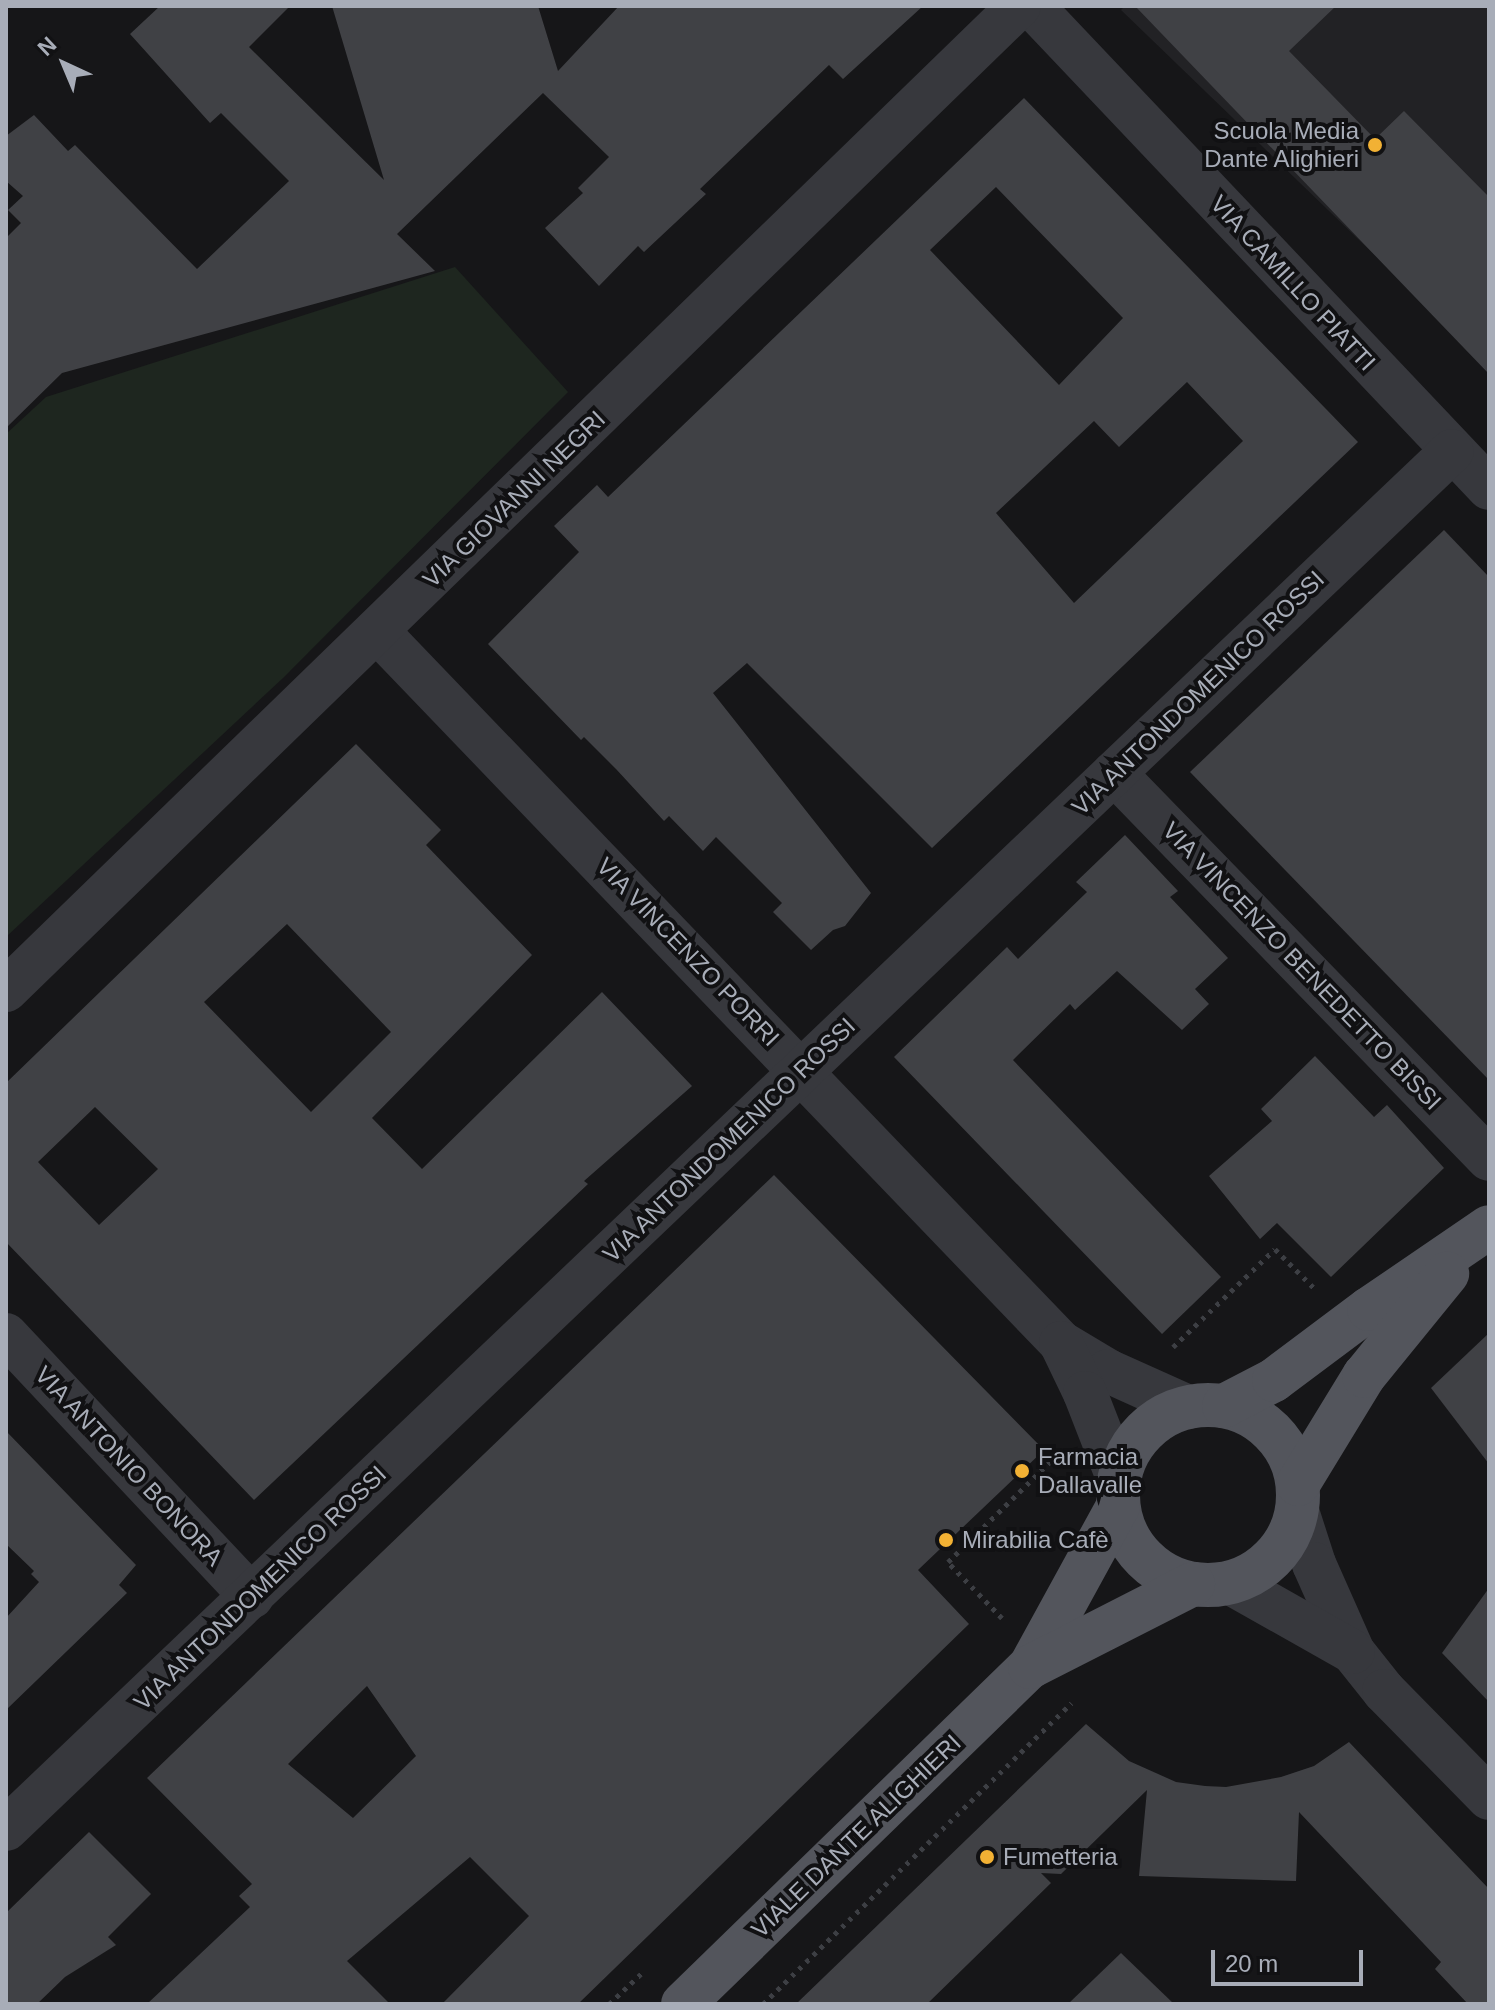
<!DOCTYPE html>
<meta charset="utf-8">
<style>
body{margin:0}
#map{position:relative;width:1495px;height:2010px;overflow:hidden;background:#161618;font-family:Helvetica,sans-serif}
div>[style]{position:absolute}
.built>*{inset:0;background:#222225}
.green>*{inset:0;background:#1e261f}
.building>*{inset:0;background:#404145}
.path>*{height:5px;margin-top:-2.5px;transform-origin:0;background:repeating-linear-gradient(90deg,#3d3f44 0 4px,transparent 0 10px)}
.minor>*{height:44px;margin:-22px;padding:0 22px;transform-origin:22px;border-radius:22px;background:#37383d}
.major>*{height:44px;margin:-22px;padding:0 22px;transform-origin:22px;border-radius:22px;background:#53555c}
.major>.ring{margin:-22px;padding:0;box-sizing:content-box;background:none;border:44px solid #53555c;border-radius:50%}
.dots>*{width:22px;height:22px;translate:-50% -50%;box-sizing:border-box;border:4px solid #111113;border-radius:50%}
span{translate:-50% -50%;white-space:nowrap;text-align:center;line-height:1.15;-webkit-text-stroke:8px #111113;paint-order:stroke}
.poi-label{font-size:24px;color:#a8adb8}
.right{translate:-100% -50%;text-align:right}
.left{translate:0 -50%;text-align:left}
.street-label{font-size:24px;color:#a8adb8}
.frame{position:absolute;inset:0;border:8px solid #a8adb8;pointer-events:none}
.north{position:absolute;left:24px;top:24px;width:80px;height:80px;-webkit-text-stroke:6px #111113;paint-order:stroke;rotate:316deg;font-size:22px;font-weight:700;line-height:32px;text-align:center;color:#a8adb8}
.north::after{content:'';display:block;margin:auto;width:28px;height:36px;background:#a8adb8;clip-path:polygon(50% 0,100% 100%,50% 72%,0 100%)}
.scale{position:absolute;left:1211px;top:1950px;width:152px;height:36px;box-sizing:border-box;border:4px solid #a8adb8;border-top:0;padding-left:10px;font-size:24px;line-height:28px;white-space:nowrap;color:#a8adb8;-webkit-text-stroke:6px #111113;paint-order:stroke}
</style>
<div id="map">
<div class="built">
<div style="clip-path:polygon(1125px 6px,1489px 6px,1489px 371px,1445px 323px,1121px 10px)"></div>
</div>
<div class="green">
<div style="clip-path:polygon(455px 267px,568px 392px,283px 678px,6px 937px,6px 434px,46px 397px)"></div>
</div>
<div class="building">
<div style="clip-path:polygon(160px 6px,290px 6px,249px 47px,384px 180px,332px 6px,538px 6px,558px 71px,619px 6px,923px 6px,843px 79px,829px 65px,700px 189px,706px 194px,644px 252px,638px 246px,599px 286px,545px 228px,583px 193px,578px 188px,609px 157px,543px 93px,397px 234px,435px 271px,62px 373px,6px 428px,6px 238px,21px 223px,8px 210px,23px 196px,6px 181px,6px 136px,34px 115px,68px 151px,75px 145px,197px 269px,289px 181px,221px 113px,210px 123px,130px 34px)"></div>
<div style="clip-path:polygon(1135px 6px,1336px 6px,1289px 51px,1375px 139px,1404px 111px,1489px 197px,1489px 374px)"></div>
<div style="clip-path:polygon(evenodd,1024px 98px,1358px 442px,932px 848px,747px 663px,713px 693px,871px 893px,845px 926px,833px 930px,811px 950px,773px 912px,782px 903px,716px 837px,703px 851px,669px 816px,664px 821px,616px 769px,584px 737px,581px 740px,488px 644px,579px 552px,554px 526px,597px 485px,608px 497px,1024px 98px,996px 187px,1123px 318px,1059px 385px,930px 250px,996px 187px,1024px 98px,1187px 382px,1243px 441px,1074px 603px,996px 513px,1094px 421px,1119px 447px,1187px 382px)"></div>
<div style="clip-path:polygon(1444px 530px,1489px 577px,1489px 1080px,1190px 772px)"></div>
<div style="clip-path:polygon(evenodd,356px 744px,441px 830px,426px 845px,532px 955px,372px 1118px,422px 1169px,602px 992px,692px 1086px,584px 1181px,588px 1184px,254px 1500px,6px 1242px,6px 1083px,356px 744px,287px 924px,391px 1032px,311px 1112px,204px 1002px,287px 924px,356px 744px,95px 1107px,158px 1169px,99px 1225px,38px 1162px,95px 1107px)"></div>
<div style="clip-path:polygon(1125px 835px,1178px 891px,1170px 897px,1228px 958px,1195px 989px,1209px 1004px,1182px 1030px,1117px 971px,1075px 1010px,1070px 1004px,1013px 1060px,1221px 1277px,1162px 1334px,894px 1057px,1007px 947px,1018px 959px,1087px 892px,1076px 882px)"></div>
<div style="clip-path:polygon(1315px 1056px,1374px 1117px,1387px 1105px,1444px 1168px,1331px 1277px,1277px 1223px,1260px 1239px,1209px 1176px,1272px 1121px,1261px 1109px)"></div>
<div style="clip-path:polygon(evenodd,774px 1175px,1044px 1450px,918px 1570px,969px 1624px,578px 2004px,442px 2004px,529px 1916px,470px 1857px,347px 1961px,390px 2004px,147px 2004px,250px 1907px,239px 1896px,252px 1884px,147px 1778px,774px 1175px,367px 1686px,416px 1756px,353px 1818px,288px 1764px,367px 1686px)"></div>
<div style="clip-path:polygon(1489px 1333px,1489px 1464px,1431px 1388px)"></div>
<div style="clip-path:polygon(6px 1431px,136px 1565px,119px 1585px,127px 1593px,6px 1710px,6px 1618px,39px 1582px,31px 1574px,34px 1571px,6px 1544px)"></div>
<div style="clip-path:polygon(1489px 1588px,1489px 1702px,1442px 1653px)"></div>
<div style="clip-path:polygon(1086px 1724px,1129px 1761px,1176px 1782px,1205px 1786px,1226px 1787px,1281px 1777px,1314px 1766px,1349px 1742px,1489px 1889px,1489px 2004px,1468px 2004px,1435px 1969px,1441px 1962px,1299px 1812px,1296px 1881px,1139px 1876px,1147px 1790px,1061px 1874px,1041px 1873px,1051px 1883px,927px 2004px,796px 2004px)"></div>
<div style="clip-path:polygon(89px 1832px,151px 1894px,108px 1937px,116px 1945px,65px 1977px,37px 2004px,6px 2004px,6px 1913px)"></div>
<div style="clip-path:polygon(1121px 1953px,1174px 2004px,1068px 2004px)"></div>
</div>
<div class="path">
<div style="left:1173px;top:1347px;width:141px;rotate:-43.9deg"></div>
<div style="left:1275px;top:1249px;width:57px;rotate:45deg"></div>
<div style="left:1002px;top:1618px;width:78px;rotate:-134deg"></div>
<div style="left:948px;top:1562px;width:153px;rotate:-44.5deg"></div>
<div style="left:609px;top:2004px;width:47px;rotate:-43.3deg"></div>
<div style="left:763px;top:2004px;width:431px;rotate:-44.3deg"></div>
</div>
<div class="minor">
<div style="left:1032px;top:6px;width:664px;rotate:46.53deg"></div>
<div style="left:378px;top:632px;width:986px;rotate:46.15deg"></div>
<div style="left:1061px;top:1343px;width:55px;rotate:30.8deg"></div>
<div style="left:1108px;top:1371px;width:88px;rotate:24.2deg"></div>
<div style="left:1114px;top:773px;width:538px;rotate:45.83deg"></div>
<div style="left:6px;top:990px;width:1412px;rotate:-44.17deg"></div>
<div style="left:6px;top:1335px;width:359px;rotate:46.8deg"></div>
<div style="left:1061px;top:1343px;width:55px;rotate:64.4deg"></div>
<div style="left:1085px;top:1393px;width:93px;rotate:68.7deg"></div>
<div style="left:1297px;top:1511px;width:56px;rotate:72.2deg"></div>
<div style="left:1314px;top:1564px;width:96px;rotate:66.1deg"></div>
<div style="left:1353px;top:1652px;width:50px;rotate:51.5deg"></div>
<div style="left:1384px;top:1691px;width:150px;rotate:45.5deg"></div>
<div style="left:1231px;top:1583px;width:140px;rotate:29.5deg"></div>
<div style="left:6px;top:1829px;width:1997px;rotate:-43.62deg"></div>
</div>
<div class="major">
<div class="ring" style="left:1118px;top:1405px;width:136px;height:136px"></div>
<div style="left:1224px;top:1406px;width:56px;rotate:-27.5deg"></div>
<div style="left:1274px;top:1380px;width:119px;rotate:-36.8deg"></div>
<div style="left:1369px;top:1309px;width:145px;rotate:-34.3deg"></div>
<div style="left:1298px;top:1484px;width:127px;rotate:-58.6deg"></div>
<div style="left:1364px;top:1376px;width:132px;rotate:-50.9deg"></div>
<div style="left:1030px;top:1667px;width:183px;rotate:-61.3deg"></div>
<div style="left:683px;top:2004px;width:484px;rotate:-44.2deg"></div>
<div style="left:1030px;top:1667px;width:183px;rotate:-27deg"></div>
</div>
<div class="dots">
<div style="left:1375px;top:145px;background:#f2b134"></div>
<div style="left:1022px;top:1471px;background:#f2b134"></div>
<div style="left:946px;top:1540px;background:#f2b134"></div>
<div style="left:987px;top:1857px;background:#f2b134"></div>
</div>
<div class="poi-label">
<span class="right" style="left:1359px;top:145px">Scuola Media<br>Dante Alighieri</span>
<span class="left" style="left:1038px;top:1471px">Farmacia<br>Dallavalle</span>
<span class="left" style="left:962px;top:1540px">Mirabilia Cafè</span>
<span class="left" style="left:1003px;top:1857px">Fumetteria</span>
</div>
<div class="street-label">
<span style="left:1293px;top:283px;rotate:47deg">VIA CAMILLO PIATTI</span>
<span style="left:514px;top:499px;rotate:-44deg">VIA GIOVANNI NEGRI</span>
<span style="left:1198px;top:693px;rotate:-44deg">VIA ANTONDOMENICO ROSSI</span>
<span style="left:688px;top:952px;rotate:46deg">VIA VINCENZO PORRI</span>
<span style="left:1302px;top:966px;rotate:46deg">VIA VINCENZO BENEDETTO BISSI</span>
<span style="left:729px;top:1140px;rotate:-44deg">VIA ANTONDOMENICO ROSSI</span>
<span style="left:129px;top:1466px;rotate:47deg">VIA ANTONIO BONORA</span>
<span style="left:260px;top:1588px;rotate:-44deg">VIA ANTONDOMENICO ROSSI</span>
<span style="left:856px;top:1836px;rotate:-44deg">VIALE DANTE ALIGHIERI</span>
</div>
<div class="frame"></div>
<div class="north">N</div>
<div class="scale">20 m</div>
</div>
